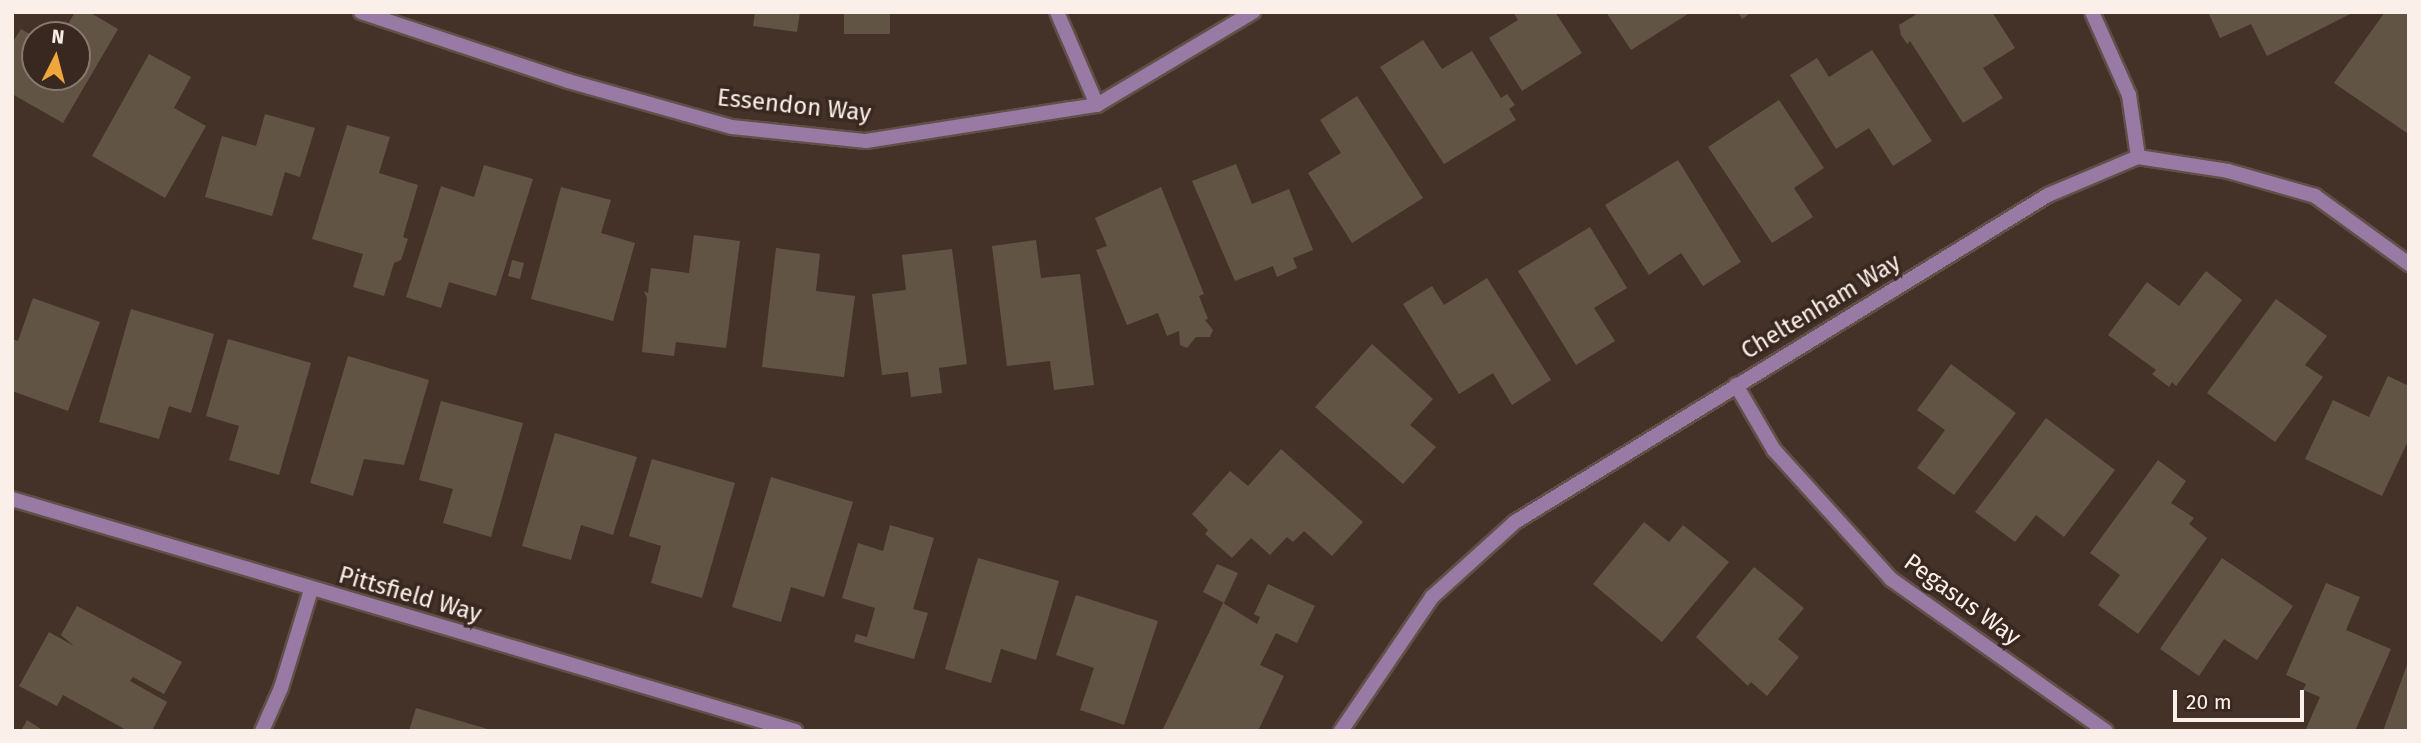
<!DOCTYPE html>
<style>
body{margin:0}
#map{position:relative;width:2421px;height:743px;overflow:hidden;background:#443229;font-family:"Fira Sans",sans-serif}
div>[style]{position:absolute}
.building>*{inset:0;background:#615444}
.roads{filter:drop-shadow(2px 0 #615048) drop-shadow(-2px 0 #615048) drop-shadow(0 2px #615048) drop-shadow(0 -2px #615048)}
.street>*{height:14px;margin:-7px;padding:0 7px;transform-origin:7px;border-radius:7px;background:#997aa4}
span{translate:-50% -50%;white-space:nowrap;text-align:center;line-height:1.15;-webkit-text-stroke:7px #392820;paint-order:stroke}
.street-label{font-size:24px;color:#fbefe9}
.frame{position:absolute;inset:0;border:14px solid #fbefe9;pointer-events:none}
.north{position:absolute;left:21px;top:21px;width:70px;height:70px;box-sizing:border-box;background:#392820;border:2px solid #877870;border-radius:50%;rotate:6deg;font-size:19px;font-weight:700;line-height:28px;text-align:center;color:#fbefe9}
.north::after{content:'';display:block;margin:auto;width:24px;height:32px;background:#efa73d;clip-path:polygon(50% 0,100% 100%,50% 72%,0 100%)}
.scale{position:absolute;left:2173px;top:690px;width:131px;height:32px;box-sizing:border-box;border:4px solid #fbefe9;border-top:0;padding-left:9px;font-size:21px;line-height:24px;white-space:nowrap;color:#fbefe9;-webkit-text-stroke:5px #392820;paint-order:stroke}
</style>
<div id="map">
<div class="building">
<div style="clip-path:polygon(75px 12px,89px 12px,118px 29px,63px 123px,12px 94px,12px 43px,21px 29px,35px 37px,35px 77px,77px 77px,77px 35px,62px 35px)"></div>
<div style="clip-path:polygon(755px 12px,800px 12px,797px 32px,753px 26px)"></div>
<div style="clip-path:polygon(844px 12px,890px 12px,890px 34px,844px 34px)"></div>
<div style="clip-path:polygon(1513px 12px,1555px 12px,1582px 53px,1522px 91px,1489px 38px,1518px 20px)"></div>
<div style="clip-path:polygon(1606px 12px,1691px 12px,1631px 50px)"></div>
<div style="clip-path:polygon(1738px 12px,1752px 12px,1742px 19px)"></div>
<div style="clip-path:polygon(1920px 12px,1992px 12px,2015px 48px,1983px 68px,2003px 98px,1963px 123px,1910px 41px,1907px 44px,1901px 35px,1899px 25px)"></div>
<div style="clip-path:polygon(2208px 12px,2354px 12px,2267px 56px,2251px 24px,2220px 38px)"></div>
<div style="clip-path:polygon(2385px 12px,2409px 12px,2407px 133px,2334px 83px)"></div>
<div style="clip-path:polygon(1423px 40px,1442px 69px,1472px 51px,1501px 98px,1507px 94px,1515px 105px,1509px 109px,1516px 120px,1444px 164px,1380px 67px)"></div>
<div style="clip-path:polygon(1872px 50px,1932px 141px,1893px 166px,1869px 128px,1836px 149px,1790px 75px,1817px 58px,1829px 77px)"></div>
<div style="clip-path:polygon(149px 54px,191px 77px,174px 108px,206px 126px,165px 198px,92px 156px)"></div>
<div style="clip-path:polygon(1357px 96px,1423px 198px,1352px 243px,1308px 173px,1341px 153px,1320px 120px)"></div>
<div style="clip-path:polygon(1779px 100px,1824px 168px,1794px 188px,1813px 217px,1772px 243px,1708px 147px)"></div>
<div style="clip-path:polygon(265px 114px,315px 128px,300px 177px,285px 172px,272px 216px,205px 197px,222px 136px,256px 146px)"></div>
<div style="clip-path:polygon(347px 125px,390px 137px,379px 173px,418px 185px,403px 237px,408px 239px,401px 260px,394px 263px,384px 296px,353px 287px,363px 254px,312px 239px)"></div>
<div style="clip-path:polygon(1678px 160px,1741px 262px,1703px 286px,1681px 253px,1649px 275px,1605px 205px)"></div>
<div style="clip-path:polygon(1236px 164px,1252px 204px,1289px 189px,1313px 250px,1293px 258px,1297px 268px,1277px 277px,1273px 266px,1235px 281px,1192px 181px)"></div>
<div style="clip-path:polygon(484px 165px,533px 179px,496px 296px,449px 282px,441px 308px,406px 297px,441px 186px,474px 197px)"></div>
<div style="clip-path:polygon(561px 187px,611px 200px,601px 233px,635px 243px,613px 321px,531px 299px)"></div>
<div style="clip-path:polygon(1161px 187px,1204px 294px,1199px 296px,1208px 319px,1205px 320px,1213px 330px,1210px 337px,1196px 337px,1187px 348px,1180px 345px,1179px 331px,1167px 336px,1158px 313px,1127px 325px,1096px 250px,1107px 246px,1095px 218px)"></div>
<div style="clip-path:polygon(1590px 227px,1627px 288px,1594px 308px,1615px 341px,1576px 365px,1518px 271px)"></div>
<div style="clip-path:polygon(694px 235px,740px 241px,726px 348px,676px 342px,674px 356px,642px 352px,647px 298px,644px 291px,648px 293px,651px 268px,689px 273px)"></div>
<div style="clip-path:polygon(1036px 240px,1041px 278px,1080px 274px,1094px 385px,1054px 390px,1050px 361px,1007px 366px,992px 246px)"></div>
<div style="clip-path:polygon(776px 248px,820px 254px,816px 291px,855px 296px,844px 377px,762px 367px)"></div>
<div style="clip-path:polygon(952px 249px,967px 364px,939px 368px,942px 393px,911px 397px,908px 372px,882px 375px,872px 294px,906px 290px,902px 255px)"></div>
<div style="clip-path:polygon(512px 260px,524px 263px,520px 279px,508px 276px)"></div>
<div style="clip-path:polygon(2206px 271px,2242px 300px,2176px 386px,2172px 382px,2169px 387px,2152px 374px,2156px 370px,2108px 335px,2147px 282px,2179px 306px)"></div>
<div style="clip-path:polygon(1487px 278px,1551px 380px,1512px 405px,1493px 373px,1459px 394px,1403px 304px,1432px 286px,1444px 305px)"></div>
<div style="clip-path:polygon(33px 298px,100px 322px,68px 411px,12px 391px,12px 339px,18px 341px)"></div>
<div style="clip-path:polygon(2276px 299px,2327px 336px,2305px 365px,2323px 377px,2275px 442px,2207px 393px)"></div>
<div style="clip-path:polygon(131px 309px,214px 334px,191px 413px,169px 406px,159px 439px,99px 422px)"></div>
<div style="clip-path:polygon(228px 339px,311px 363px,279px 475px,229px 460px,239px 426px,206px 416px)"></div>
<div style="clip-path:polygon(1372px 344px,1433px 399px,1410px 425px,1436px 447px,1403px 484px,1315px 407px)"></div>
<div style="clip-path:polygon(348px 356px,429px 380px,404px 465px,364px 459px,353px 496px,310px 483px)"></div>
<div style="clip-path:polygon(1951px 364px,2016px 413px,1954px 495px,1917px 468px,1945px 430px,1917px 410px)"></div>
<div style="clip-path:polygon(2388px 376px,2409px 386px,2409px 439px,2382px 496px,2305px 459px,2333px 400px,2369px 417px)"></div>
<div style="clip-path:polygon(441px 401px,523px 423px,491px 537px,443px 523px,453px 489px,419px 480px)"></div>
<div style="clip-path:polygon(2046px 418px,2115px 470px,2064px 537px,2036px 515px,2015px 542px,1975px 512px)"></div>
<div style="clip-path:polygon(555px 433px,637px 457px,613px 535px,581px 525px,571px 560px,522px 546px)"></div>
<div style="clip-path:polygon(1281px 449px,1363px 522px,1332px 556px,1304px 531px,1293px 542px,1287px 537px,1270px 555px,1251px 538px,1232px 558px,1205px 534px,1208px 530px,1192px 514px,1230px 471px,1248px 486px)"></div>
<div style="clip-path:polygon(652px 459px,735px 483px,702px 598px,651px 583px,661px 546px,629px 536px)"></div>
<div style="clip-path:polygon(2158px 460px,2186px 481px,2171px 503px,2194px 518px,2189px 524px,2207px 538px,2138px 634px,2098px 605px,2120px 575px,2090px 553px)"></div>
<div style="clip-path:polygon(771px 477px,853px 502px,824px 597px,791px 587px,781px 622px,732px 607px)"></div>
<div style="clip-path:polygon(1644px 522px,1669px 542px,1683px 525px,1729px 562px,1662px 642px,1593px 584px)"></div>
<div style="clip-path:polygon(890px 525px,934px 538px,913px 609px,928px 613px,914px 659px,854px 642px,856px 634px,867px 637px,875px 608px,842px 598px,858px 543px,883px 551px)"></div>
<div style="clip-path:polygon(978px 558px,1059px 581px,1036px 660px,1001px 649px,991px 683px,945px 669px)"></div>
<div style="clip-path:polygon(2222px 558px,2293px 606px,2257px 660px,2224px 639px,2199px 676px,2160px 649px)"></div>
<div style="clip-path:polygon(1217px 564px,1238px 573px,1224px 603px,1203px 592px)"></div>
<div style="clip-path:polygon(1754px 567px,1804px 608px,1778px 639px,1799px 657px,1767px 696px,1751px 682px,1748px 686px,1696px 637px)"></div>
<div style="clip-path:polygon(2326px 583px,2360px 597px,2346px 630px,2391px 649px,2355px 731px,2305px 731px,2320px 697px,2303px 690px,2306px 684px,2286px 675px)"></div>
<div style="clip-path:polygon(1268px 584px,1315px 606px,1297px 643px,1276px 633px,1260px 665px,1284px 676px,1258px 731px,1162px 731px,1223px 603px,1257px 624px,1260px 617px,1254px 614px)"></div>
<div style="clip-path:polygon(1076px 595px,1158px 621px,1124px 725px,1080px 710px,1094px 668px,1056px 655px)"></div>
<div style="clip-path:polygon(77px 606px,182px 662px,164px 694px,133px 677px,130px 681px,167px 702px,152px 731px,128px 731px,63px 695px,57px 706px,19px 686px,49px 632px,74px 646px,61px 635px)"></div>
<div style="clip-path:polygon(2408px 658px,2409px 731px,2383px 731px,2407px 665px)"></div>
<div style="clip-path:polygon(416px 708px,491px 730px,491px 731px,409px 731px)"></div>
<div style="clip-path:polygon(27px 720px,44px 731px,21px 731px)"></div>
</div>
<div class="roads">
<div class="street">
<div style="left:361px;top:12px;width:218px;rotate:18.4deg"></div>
<div style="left:568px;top:81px;width:170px;rotate:15.7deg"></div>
<div style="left:732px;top:127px;width:135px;rotate:6deg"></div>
<div style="left:866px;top:141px;width:234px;rotate:-8.9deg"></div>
<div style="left:1097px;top:105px;width:182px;rotate:-30.8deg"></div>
<div style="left:1057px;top:12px;width:101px;rotate:66.7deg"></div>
<div style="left:2092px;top:12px;width:91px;rotate:66deg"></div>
<div style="left:2129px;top:95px;width:63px;rotate:81.7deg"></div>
<div style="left:1736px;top:385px;width:75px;rotate:59.7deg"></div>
<div style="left:1774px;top:450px;width:174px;rotate:47.8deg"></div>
<div style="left:1891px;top:579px;width:263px;rotate:35.3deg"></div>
<div style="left:12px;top:499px;width:817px;rotate:16.5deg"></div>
<div style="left:262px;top:731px;width:47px;rotate:-66.2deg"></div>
<div style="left:281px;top:688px;width:102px;rotate:-73deg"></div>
<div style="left:1341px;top:731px;width:162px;rotate:-55.8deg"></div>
<div style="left:1432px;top:597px;width:112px;rotate:-42.1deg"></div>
<div style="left:1515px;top:522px;width:625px;rotate:-31.53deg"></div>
<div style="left:2048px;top:195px;width:98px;rotate:-22.9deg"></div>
<div style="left:2138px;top:157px;width:91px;rotate:8.8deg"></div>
<div style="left:2228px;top:171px;width:91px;rotate:16deg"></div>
<div style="left:2315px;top:196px;width:116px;rotate:35.9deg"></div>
</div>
</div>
<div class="street-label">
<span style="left:794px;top:106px;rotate:6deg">Essendon Way</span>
<span style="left:1821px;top:307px;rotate:-31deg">Cheltenham Way</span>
<span style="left:410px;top:595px;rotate:16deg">Pittsfield Way</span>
<span style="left:1962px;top:600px;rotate:36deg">Pegasus Way</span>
</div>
<div class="frame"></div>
<div class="north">N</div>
<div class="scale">20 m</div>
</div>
